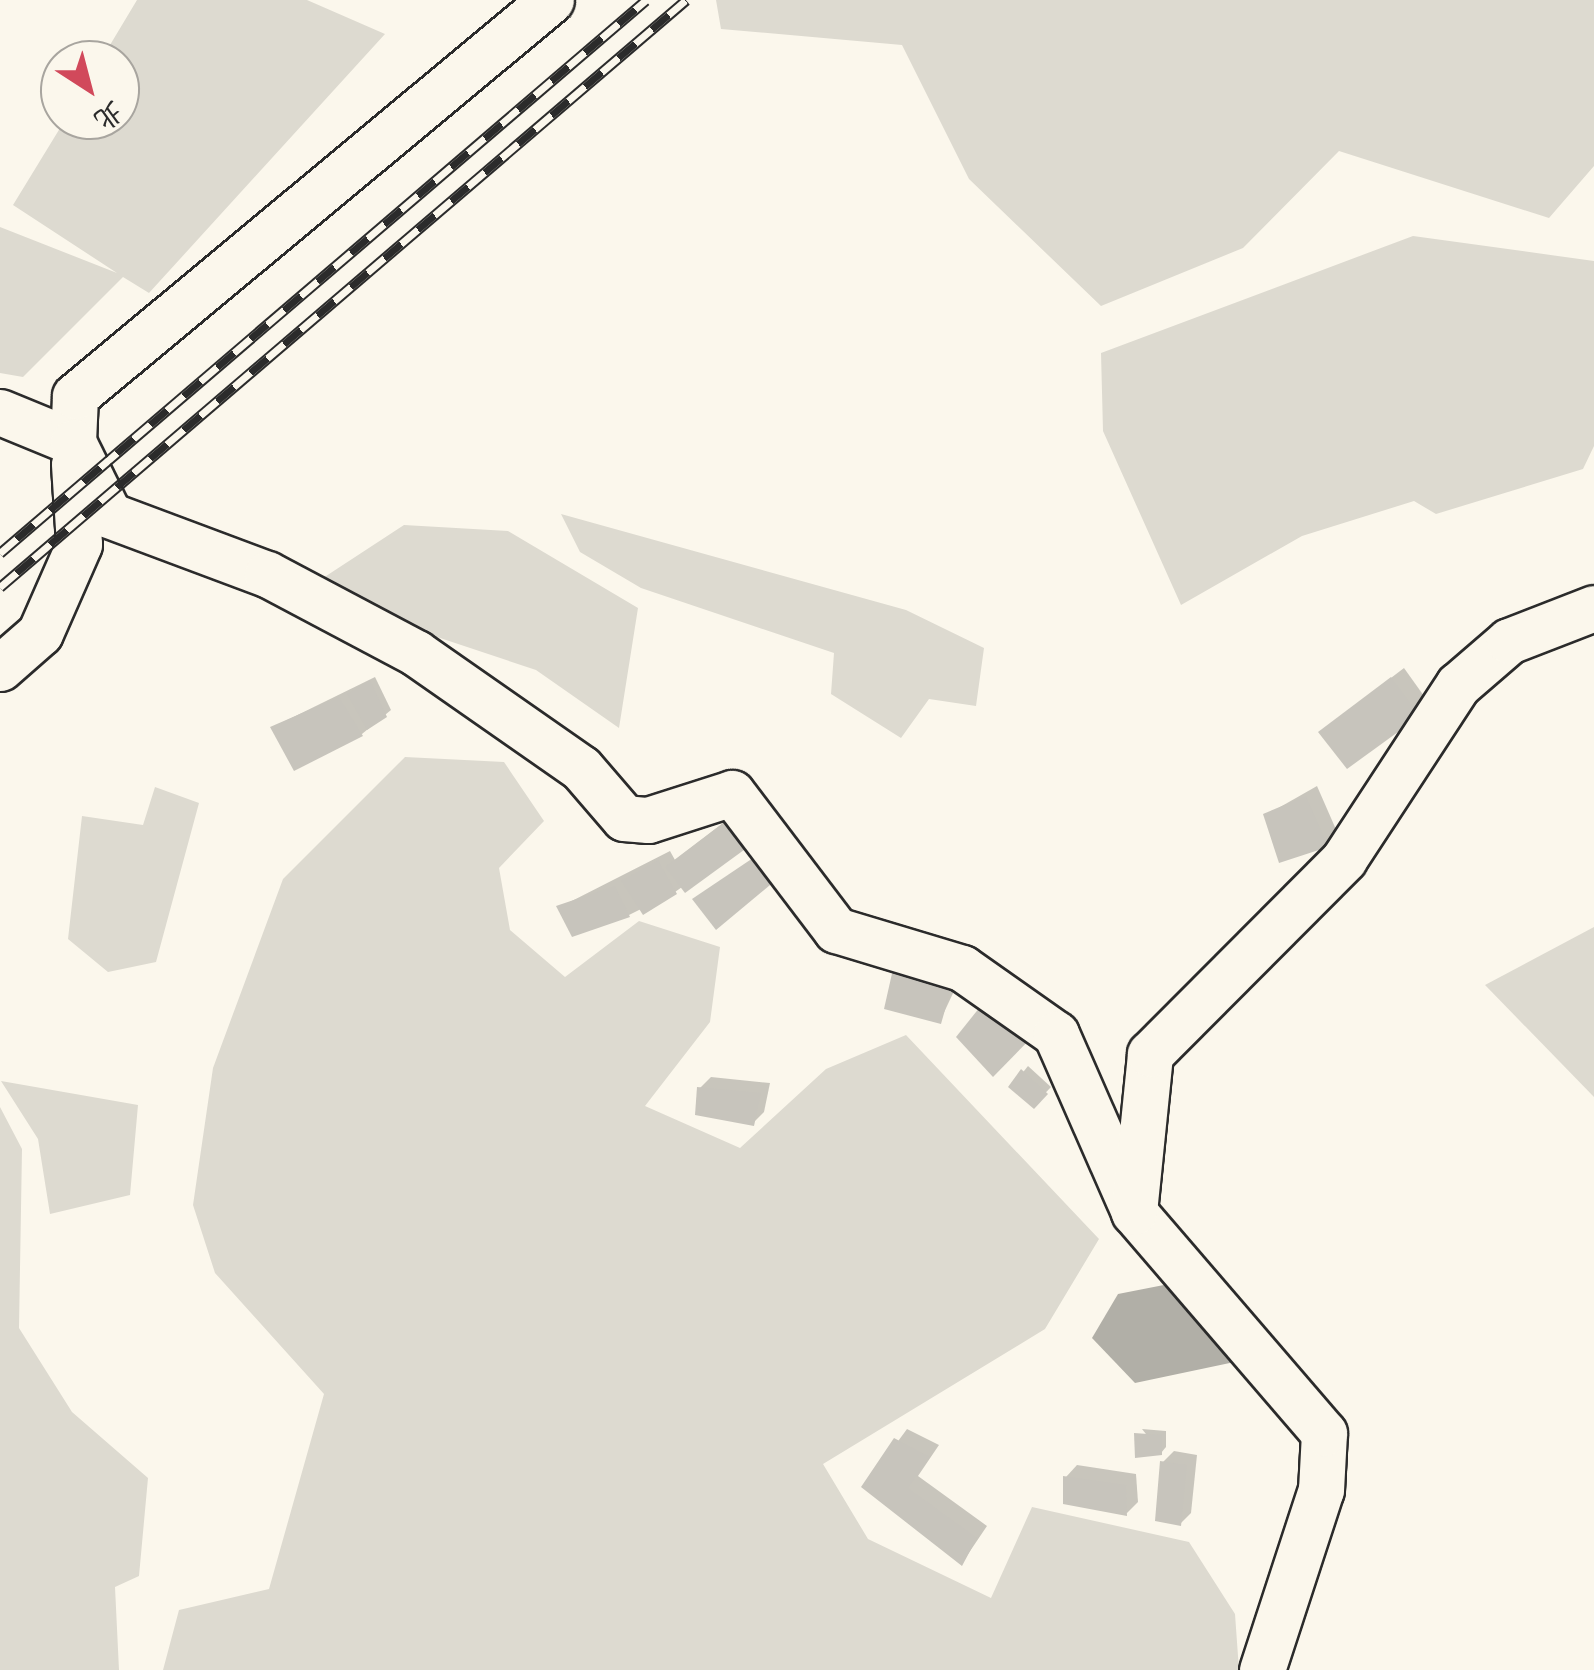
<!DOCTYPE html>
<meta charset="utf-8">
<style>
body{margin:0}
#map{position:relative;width:1594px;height:1670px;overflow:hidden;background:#fbf7ec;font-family:"Gochi Hand","LXGW WenKai TC",sans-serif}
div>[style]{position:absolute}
.green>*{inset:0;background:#dddad0}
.water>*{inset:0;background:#b1afa7}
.shadow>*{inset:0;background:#0003}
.building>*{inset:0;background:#c7c4bc}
.roads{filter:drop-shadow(2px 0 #2b2b2b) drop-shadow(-2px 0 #2b2b2b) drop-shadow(0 2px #2b2b2b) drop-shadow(0 -2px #2b2b2b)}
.secondary>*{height:45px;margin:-22.5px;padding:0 22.5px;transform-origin:22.5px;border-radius:22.5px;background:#fbf7ec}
.rail>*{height:11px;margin-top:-5.5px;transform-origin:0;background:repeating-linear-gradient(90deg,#fbf7ec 0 22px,#2b2b2b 0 44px);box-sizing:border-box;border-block:2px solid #2b2b2b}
span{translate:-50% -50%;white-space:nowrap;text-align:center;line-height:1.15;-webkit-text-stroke:10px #fbf7ec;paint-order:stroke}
.north{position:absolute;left:40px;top:40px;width:100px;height:100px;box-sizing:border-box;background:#fbf7ec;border:2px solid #a8a59f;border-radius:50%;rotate:144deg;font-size:28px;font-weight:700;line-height:40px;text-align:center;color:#2b2b2b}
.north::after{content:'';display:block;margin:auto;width:35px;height:45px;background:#d1495b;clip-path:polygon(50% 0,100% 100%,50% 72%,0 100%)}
</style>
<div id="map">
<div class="green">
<div style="clip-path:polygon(137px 0,307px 0,385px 34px,149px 293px,123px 277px,23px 377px,0 373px,0 227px,117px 273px,13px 205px,65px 120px,120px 120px,120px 60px,101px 60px)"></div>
<div style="clip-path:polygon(716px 0,1594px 0,1594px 166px,1549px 218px,1339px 151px,1243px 248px,1101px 306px,969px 179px,902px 45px,721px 29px)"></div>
<div style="clip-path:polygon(1413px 236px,1594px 261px,1594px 446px,1583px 469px,1436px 514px,1414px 501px,1302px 536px,1181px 605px,1103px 431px,1101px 353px)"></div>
<div style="clip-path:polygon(561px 514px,906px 610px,984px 648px,976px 706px,929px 699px,901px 738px,831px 694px,834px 653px,641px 588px,580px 552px)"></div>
<div style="clip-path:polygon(404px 525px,508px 531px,638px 608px,619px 728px,536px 670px,425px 633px,323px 578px)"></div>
<div style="clip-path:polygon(405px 757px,504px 762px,544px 821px,499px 868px,510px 930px,565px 977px,639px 921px,720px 947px,710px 1022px,645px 1106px,740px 1148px,826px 1069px,906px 1035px,1099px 1239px,1045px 1329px,823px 1464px,868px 1539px,991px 1598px,1032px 1507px,1189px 1542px,1235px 1614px,1239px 1670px,163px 1670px,179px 1610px,269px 1589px,324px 1394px,215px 1273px,193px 1205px,213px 1068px,283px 879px)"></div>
<div style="clip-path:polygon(155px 787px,199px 803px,156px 962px,108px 972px,68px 939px,82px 816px,143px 825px)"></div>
<div style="clip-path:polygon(1594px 927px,1594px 1097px,1485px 985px)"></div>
<div style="clip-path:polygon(1px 1081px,138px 1105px,130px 1195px,50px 1214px,38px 1139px)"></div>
<div style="clip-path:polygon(0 1107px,22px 1149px,19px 1328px,72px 1412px,148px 1478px,139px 1576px,115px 1587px,119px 1670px,0 1670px)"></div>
</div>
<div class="water">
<div style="clip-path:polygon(1169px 1284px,1244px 1360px,1135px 1383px,1092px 1338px,1118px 1294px)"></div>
</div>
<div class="shadow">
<div style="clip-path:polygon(1404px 668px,1429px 703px,1418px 714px,1333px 722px)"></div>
<div style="clip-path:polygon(375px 677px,391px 710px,362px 734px,273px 727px)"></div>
<div style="clip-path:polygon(1317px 786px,1338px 834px,1327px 845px,1266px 815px)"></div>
<div style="clip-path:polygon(735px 814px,757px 834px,675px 892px,629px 915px,560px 907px,670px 851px,675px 860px)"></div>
<div style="clip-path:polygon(962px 974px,940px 1021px,887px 1007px)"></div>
<div style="clip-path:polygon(1028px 1066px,1051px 1087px,1034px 1105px,1012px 1086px)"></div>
<div style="clip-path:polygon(711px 1077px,770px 1083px,764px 1112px,753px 1123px,699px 1089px)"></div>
<div style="clip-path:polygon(907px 1429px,939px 1445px,918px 1476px,987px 1526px,962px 1563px,865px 1486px)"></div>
<div style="clip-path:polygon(1142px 1429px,1166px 1431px,1166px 1447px,1161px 1453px)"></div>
<div style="clip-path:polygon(1174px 1451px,1197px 1455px,1191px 1513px,1180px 1524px,1163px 1462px)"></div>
<div style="clip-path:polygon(1077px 1465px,1136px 1474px,1138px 1502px,1127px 1513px,1066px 1477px)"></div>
</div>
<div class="building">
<div style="clip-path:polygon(1391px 677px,1420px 716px,1347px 769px,1318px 732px)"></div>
<div style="clip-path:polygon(370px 680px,387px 717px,367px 730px,347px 694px)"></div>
<div style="clip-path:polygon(339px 697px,363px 736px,294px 771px,270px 727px)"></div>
<div style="clip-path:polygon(1306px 796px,1328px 847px,1279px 863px,1263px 814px)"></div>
<div style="clip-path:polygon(723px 823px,748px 847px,685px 893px,665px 867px)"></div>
<div style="clip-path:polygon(756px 856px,776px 880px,716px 930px,692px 899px)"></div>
<div style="clip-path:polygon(658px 860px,677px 894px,643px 915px,621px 881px)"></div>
<div style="clip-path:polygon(615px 886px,630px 917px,572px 937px,556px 906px)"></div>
<div style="clip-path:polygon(893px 969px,952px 985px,941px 1024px,884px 1009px)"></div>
<div style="clip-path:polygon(988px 997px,1034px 1035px,993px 1077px,956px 1037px)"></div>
<div style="clip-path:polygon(1021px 1069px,1048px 1094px,1034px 1109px,1008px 1087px)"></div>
<div style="clip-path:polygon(697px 1087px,761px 1093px,754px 1126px,695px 1115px)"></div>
<div style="clip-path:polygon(1134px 1433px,1162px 1435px,1162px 1455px,1135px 1458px)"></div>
<div style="clip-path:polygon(894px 1438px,930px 1457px,908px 1488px,977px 1538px,962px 1566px,861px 1487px)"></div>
<div style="clip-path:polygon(1160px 1461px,1187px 1465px,1181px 1526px,1155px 1521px)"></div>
<div style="clip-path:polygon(1063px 1476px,1126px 1485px,1127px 1516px,1063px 1504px)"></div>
</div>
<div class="roads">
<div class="secondary">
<div style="left:0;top:412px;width:79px;rotate:22.3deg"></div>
<div style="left:73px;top:442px;width:46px;rotate:-87.5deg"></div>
<div style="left:75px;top:396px;width:619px;rotate:-39.76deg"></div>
<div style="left:73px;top:442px;width:81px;rotate:63.7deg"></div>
<div style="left:109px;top:515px;width:169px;rotate:20.5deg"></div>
<div style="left:267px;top:574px;width:169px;rotate:27.9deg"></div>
<div style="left:416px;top:653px;width:201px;rotate:34.9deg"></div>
<div style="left:581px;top:768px;width:66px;rotate:49.3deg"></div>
<div style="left:624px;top:818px;width:24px;rotate:5deg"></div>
<div style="left:648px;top:820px;width:88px;rotate:-17.8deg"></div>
<div style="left:732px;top:793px;width:172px;rotate:52.8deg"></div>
<div style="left:836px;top:930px;width:132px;rotate:16.8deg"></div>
<div style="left:962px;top:968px;width:115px;rotate:35.1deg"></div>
<div style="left:1056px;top:1034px;width:194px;rotate:66.3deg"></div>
<div style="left:0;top:668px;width:53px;rotate:-41.2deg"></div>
<div style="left:40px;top:633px;width:97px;rotate:-66.3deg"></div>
<div style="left:79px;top:544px;width:80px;rotate:-93.6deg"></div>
<div style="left:1262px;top:1670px;width:189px;rotate:-71.9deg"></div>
<div style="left:1321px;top:1490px;width:57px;rotate:-87deg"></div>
<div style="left:1324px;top:1433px;width:291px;rotate:-130.7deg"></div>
<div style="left:1134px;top:1212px;width:159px;rotate:-84.2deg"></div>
<div style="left:1150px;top:1054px;width:275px;rotate:-45.1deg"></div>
<div style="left:1344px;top:859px;width:208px;rotate:-56.8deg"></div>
<div style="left:1458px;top:685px;width:67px;rotate:-40.8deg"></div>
<div style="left:1509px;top:641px;width:91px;rotate:-21.2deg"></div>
</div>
</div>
<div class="rail">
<div style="left:0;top:553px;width:850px;rotate:-40.56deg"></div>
<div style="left:0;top:587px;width:903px;rotate:-40.55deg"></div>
</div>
<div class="north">北</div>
</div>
